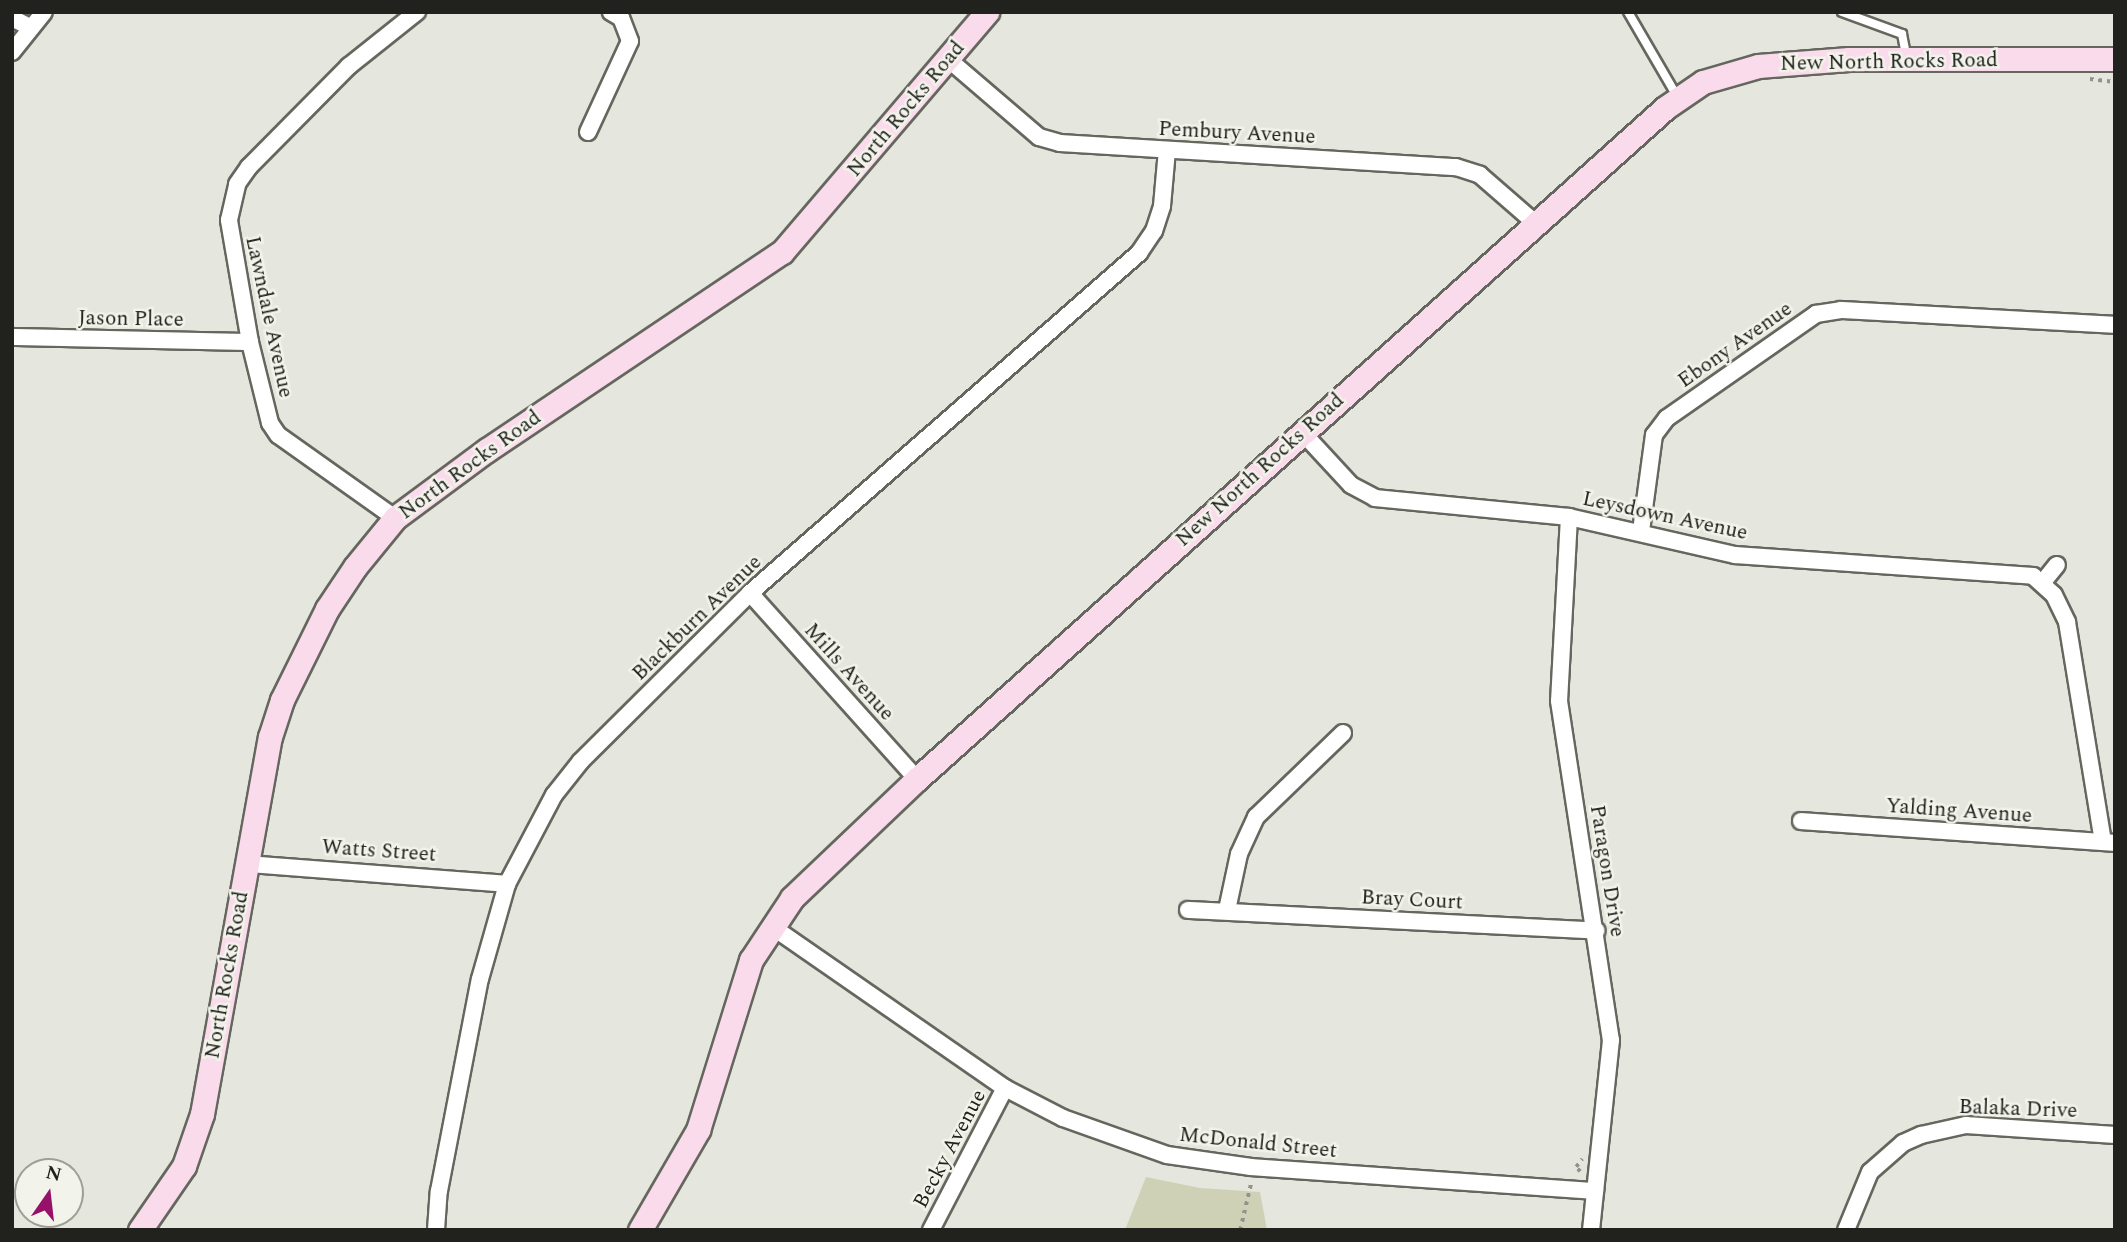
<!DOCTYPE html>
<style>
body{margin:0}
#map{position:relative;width:2127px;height:1242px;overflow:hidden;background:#e5e6dd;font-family:Spectral,serif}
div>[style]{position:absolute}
.green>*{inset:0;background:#ced1b5}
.path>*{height:3.5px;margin-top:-1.75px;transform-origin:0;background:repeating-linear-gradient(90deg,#92938c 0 3.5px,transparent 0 8.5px)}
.roads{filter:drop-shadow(2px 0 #65675e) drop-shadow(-2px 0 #65675e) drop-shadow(0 2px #65675e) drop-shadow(0 -2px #65675e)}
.lane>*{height:8px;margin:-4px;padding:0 4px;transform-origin:4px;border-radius:4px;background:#fff}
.street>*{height:16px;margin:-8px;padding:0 8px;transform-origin:8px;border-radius:8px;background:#fff}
.secondary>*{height:23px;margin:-11.5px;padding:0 11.5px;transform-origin:11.5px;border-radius:11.5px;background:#fadbec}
span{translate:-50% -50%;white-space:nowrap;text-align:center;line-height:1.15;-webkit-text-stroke:5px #f2f3ea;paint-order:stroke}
.street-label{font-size:21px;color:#21211e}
.frame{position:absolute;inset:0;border:14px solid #21211e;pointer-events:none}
.north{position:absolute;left:14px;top:1158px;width:70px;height:70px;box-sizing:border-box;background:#f2f3ea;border:2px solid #9e9f98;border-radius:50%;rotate:14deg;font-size:19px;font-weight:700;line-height:28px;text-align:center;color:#21211e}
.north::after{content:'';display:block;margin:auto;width:24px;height:32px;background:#961268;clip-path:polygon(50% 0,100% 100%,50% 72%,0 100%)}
</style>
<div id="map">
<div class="green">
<div style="clip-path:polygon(1146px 1177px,1200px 1188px,1260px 1192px,1267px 1230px,1125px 1230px)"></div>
</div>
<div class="path">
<div style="left:2090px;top:79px;width:25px;rotate:7deg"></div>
<div style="left:1580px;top:1172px;width:6px;rotate:-129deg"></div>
<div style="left:1576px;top:1167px;width:10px;rotate:-53deg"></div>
<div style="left:1240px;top:1230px;width:48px;rotate:-76.8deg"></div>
</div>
<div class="roads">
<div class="lane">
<div style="left:1628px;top:12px;width:99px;rotate:59.8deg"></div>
<div style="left:1842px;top:12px;width:64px;rotate:20.1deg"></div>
<div style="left:1902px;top:34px;width:21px;rotate:79deg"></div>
</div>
<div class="street">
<div style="left:12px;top:18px;width:20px;rotate:27deg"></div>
<div style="left:12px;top:52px;width:51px;rotate:-51.3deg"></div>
<div style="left:948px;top:59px;width:120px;rotate:40.6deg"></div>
<div style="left:1039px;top:137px;width:22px;rotate:16deg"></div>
<div style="left:1060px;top:143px;width:397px;rotate:3.5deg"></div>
<div style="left:1456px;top:167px;width:25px;rotate:18deg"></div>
<div style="left:1480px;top:175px;width:72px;rotate:41deg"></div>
<div style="left:588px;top:132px;width:100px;rotate:-65.2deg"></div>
<div style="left:630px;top:41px;width:25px;rotate:-111deg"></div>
<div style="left:621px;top:18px;width:12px;rotate:-149deg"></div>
<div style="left:12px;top:337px;width:238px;rotate:1.2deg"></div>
<div style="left:1302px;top:432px;width:72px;rotate:47.2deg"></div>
<div style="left:1351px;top:485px;width:27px;rotate:28deg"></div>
<div style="left:1375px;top:498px;width:195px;rotate:5.6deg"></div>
<div style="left:1569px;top:517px;width:170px;rotate:12.9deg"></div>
<div style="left:1735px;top:555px;width:299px;rotate:4deg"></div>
<div style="left:2033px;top:576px;width:28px;rotate:42deg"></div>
<div style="left:2054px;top:595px;width:30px;rotate:64deg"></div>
<div style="left:2067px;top:622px;width:223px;rotate:80.7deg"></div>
<div style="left:1569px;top:517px;width:184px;rotate:93.1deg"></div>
<div style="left:1559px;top:701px;width:343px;rotate:81.3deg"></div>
<div style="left:1611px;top:1040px;width:191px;rotate:96deg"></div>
<div style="left:395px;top:518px;width:143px;rotate:-144.6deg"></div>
<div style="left:278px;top:435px;width:14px;rotate:-124deg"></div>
<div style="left:270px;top:423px;width:83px;rotate:-103.9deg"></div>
<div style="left:250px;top:342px;width:124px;rotate:-99.8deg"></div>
<div style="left:229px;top:220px;width:37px;rotate:-77deg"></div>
<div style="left:237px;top:184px;width:21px;rotate:-55deg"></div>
<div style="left:249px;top:167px;width:142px;rotate:-45.3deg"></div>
<div style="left:349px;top:66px;width:87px;rotate:-38.5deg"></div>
<div style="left:1641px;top:531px;width:97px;rotate:-82.3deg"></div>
<div style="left:1654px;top:435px;width:21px;rotate:-53deg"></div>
<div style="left:1667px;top:418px;width:182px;rotate:-34.9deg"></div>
<div style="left:1816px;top:314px;width:25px;rotate:-9deg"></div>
<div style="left:1841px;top:310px;width:274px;rotate:3.1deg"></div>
<div style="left:2043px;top:582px;width:22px;rotate:-51deg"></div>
<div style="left:750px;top:593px;width:250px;rotate:48.1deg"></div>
<div style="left:1801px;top:821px;width:315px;rotate:4deg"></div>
<div style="left:248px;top:864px;width:260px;rotate:4.4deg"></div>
<div style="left:1188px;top:910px;width:409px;rotate:2.9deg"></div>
<div style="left:1227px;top:910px;width:57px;rotate:-77.9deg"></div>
<div style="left:1239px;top:854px;width:41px;rotate:-65.3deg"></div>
<div style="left:1256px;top:817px;width:121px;rotate:-44deg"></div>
<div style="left:771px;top:926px;width:285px;rotate:34.7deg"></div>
<div style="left:1005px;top:1088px;width:65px;rotate:27.3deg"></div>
<div style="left:1063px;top:1118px;width:110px;rotate:19.6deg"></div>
<div style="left:1167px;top:1155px;width:85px;rotate:8.1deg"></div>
<div style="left:1251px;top:1167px;width:345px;rotate:4deg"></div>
<div style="left:436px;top:1230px;width:39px;rotate:-86deg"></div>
<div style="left:439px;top:1191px;width:216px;rotate:-79.1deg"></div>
<div style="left:480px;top:979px;width:99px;rotate:-74.1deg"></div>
<div style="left:507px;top:884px;width:101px;rotate:-62.2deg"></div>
<div style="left:554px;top:795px;width:43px;rotate:-51.5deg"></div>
<div style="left:581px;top:761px;width:238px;rotate:-44.8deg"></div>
<div style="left:750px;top:593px;width:517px;rotate:-41.15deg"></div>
<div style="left:1139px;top:253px;width:27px;rotate:-56deg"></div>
<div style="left:1154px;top:231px;width:26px;rotate:-72deg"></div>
<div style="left:1162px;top:206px;width:56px;rotate:-84.9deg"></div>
<div style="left:931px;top:1230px;width:160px;rotate:-62.5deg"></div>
<div style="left:1846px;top:1230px;width:63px;rotate:-67.5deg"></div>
<div style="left:1870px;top:1172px;width:44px;rotate:-41.3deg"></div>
<div style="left:1903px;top:1143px;width:20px;rotate:-24deg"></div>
<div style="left:1921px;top:1135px;width:46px;rotate:-12.5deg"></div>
<div style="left:1966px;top:1125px;width:149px;rotate:3.8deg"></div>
</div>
<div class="secondary">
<div style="left:140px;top:1230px;width:78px;rotate:-55.5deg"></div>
<div style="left:184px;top:1166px;width:55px;rotate:-70.9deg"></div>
<div style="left:202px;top:1114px;width:383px;rotate:-79.8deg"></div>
<div style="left:270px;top:737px;width:39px;rotate:-72deg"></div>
<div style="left:282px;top:700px;width:102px;rotate:-63.7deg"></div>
<div style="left:327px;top:609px;width:50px;rotate:-56.3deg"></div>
<div style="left:355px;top:567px;width:63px;rotate:-50.8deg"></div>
<div style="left:395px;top:518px;width:114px;rotate:-36.5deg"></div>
<div style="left:487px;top:450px;width:355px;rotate:-33.9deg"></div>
<div style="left:782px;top:252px;width:316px;rotate:-49.5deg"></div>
<div style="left:640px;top:1230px;width:116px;rotate:-59.9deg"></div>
<div style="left:698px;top:1130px;width:178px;rotate:-72.7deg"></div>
<div style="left:751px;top:960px;width:74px;rotate:-56.5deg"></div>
<div style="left:792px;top:898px;width:173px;rotate:-43.6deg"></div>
<div style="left:917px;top:779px;width:1005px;rotate:-41.89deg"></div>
<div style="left:1665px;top:108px;width:46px;rotate:-34.4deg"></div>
<div style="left:1703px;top:82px;width:57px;rotate:-16.2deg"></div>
<div style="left:1758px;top:66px;width:91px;rotate:-4.4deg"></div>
<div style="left:1849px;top:59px;width:266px"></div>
</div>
</div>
<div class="street-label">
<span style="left:1889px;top:62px;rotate:-1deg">New North Rocks Road</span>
<span style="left:906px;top:109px;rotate:-50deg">North Rocks Road</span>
<span style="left:1237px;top:133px;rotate:3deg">Pembury Avenue</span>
<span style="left:269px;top:317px;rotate:78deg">Lawndale Avenue</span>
<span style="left:131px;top:319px;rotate:1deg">Jason Place</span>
<span style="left:1735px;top:345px;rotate:-35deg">Ebony Avenue</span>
<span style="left:470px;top:465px;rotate:-36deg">North Rocks Road</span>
<span style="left:1260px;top:470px;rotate:-42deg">New North Rocks Road</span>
<span style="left:1665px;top:516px;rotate:12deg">Leysdown Avenue</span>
<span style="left:697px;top:618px;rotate:-44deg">Blackburn Avenue</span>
<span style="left:849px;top:672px;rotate:48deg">Mills Avenue</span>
<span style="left:1959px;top:811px;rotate:4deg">Yalding Avenue</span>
<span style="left:379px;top:851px;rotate:4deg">Watts Street</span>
<span style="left:1607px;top:871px;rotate:81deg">Paragon Drive</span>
<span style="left:1412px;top:900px;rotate:3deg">Bray Court</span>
<span style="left:227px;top:975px;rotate:-80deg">North Rocks Road</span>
<span style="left:2018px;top:1109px;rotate:2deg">Balaka Drive</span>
<span style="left:1258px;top:1143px;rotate:6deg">McDonald Street</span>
<span style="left:950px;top:1149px;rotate:-62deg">Becky Avenue</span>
</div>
<div class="frame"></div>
<div class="north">N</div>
</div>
